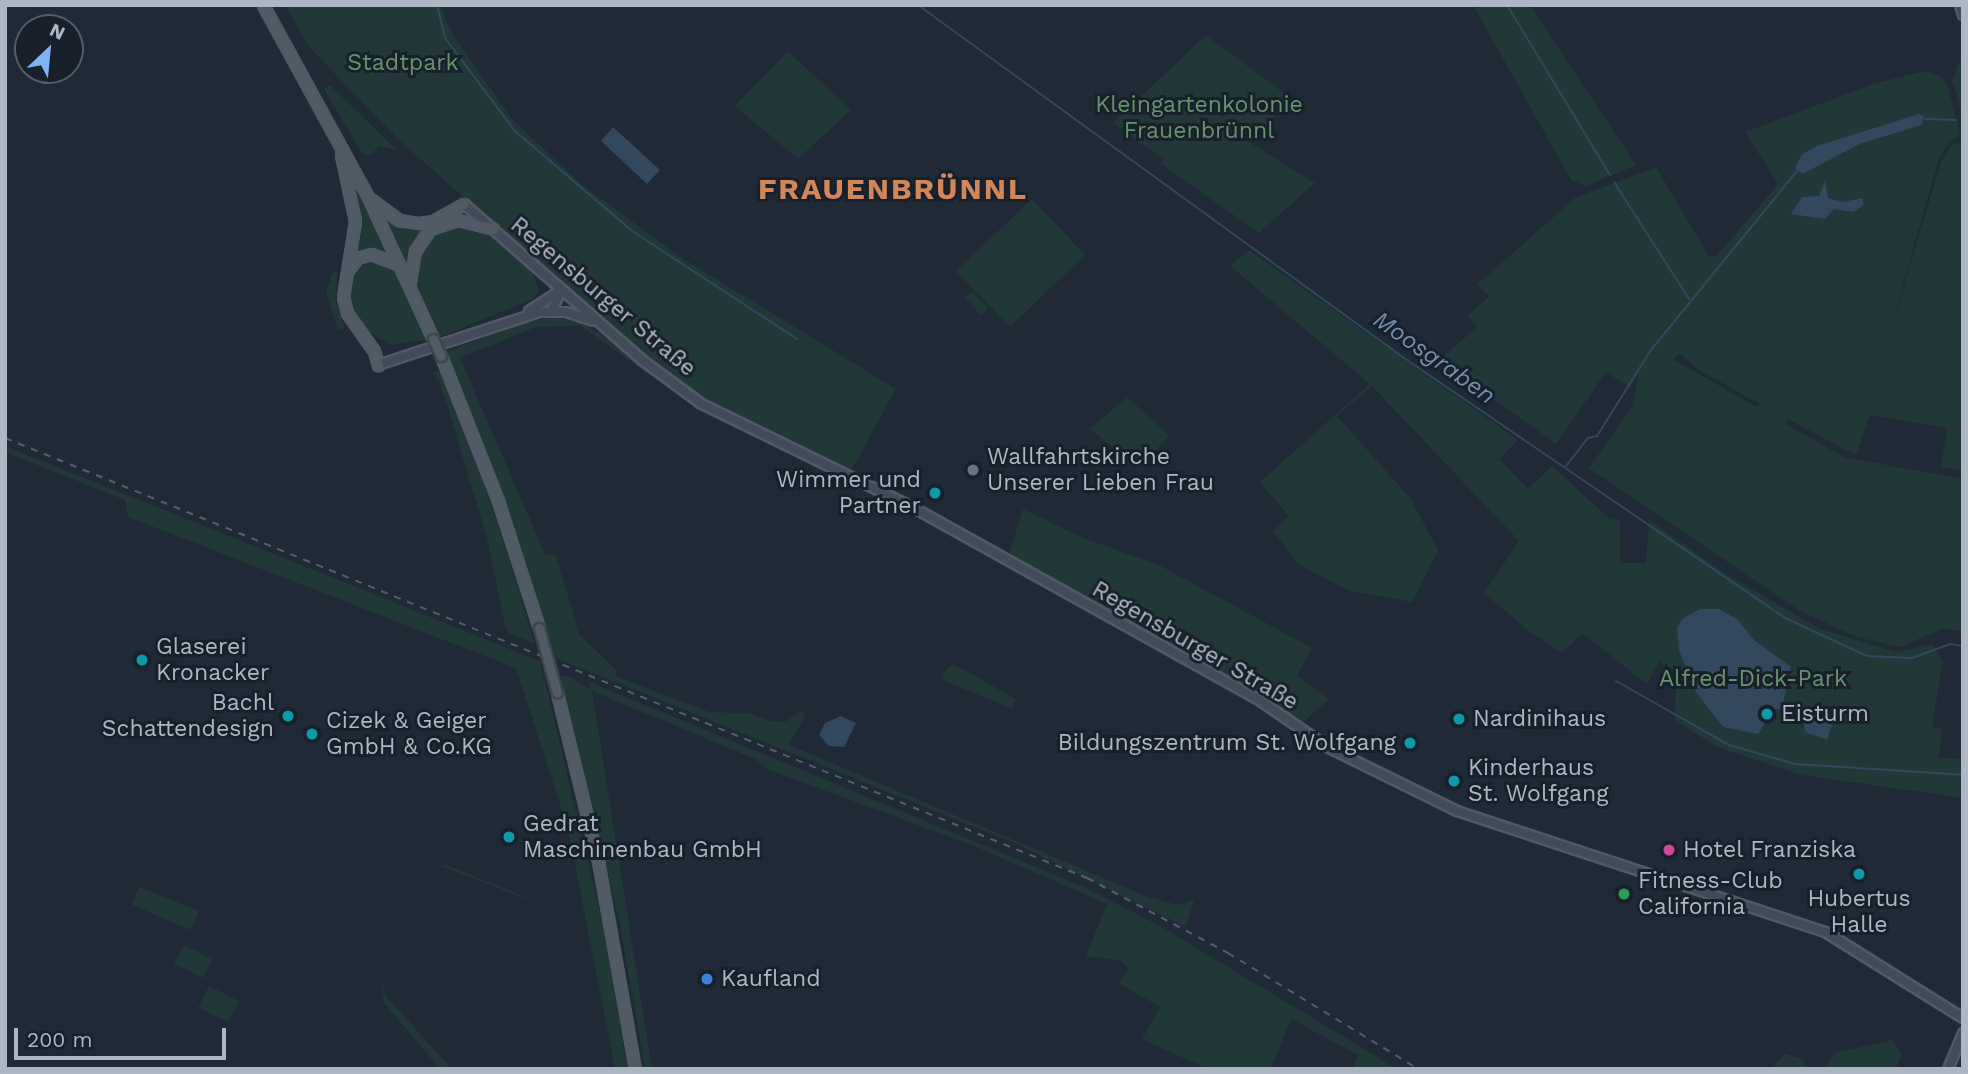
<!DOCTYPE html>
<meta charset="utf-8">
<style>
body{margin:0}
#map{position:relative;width:1968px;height:1074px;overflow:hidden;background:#1f2a36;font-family:"Work Sans",sans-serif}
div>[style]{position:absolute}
.green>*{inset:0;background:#223738}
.water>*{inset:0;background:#33475d}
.stream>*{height:2px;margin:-1px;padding:0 1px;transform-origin:1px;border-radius:1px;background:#33475d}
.roads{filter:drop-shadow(2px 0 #505a64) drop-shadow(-2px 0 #505a64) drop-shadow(0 2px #505a64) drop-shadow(0 -2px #505a64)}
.secondary>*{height:8px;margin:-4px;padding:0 4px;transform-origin:4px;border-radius:4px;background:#414b59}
.primary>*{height:9px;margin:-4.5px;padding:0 4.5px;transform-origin:4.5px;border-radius:4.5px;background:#505b66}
.rail>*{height:2px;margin-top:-1px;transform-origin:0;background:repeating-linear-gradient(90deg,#55606d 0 7px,transparent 0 14px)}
.bridges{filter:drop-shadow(2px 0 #3c4550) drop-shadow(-2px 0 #3c4550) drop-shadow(0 2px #3c4550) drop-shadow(0 -2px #3c4550)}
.primary-bridge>*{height:9px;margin:-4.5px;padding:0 4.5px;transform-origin:4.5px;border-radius:4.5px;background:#505b66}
.dots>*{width:19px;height:19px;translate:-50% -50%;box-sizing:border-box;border:4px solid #18212b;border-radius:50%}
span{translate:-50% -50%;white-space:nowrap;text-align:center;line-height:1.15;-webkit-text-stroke:6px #18212b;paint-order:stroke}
.park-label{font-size:23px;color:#65936d}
.street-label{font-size:23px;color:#adb7c3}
.poi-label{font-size:23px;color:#adb7c3}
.left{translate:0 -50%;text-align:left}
.right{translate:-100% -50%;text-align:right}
.water-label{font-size:24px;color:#748fac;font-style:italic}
.district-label{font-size:30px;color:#d1875a;font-weight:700;letter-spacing:2px}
.frame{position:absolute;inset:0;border:7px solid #adb7c3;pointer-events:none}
.north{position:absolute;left:14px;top:14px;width:70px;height:70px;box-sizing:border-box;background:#18212b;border:2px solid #545d68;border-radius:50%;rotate:26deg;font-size:19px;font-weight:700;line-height:28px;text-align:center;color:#adb7c3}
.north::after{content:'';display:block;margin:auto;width:24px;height:32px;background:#7fb3f6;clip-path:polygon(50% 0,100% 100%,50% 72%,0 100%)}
.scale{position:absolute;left:14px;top:1028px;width:212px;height:32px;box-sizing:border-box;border:4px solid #adb7c3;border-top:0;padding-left:9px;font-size:21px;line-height:24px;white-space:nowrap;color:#adb7c3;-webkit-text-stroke:5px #18212b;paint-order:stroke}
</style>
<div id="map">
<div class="green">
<div style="clip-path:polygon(285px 5px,440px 5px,454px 37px,511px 118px,582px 185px,685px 260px,896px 389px,851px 471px,703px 399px,645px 357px,401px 142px,309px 47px)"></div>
<div style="clip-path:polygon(1473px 5px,1530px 5px,1636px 165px,1586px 186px,1571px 180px)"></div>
<div style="clip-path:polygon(1206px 35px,1292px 99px,1249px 142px,1315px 183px,1259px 233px,1160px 163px,1163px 159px,1113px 123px)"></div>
<div style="clip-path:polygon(788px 51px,851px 110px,798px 159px,735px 106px)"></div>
<div style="clip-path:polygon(1963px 53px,1963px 116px,1952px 80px)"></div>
<div style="clip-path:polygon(evenodd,1925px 71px,1940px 76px,1948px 86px,1960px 135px,1946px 146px,1938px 161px,1890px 331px,1941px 162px,1951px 146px,1963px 141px,1963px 470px,1941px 467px,1947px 428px,1870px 415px,1856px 455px,1789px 420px,1786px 424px,1844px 457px,1963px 479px,1963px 632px,1944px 628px,1900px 647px,1857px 637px,1800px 611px,1589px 468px,1632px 407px,1639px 373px,1630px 388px,1606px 372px,1556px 444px,1439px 360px,1477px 327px,1467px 316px,1490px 296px,1477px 285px,1575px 198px,1656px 167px,1709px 256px,1716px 257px,1778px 184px,1745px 132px,1873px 84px,1925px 71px,1680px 354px,1700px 371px,1760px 404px,1757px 407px,1673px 359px,1680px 354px)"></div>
<div style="clip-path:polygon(330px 85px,397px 150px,379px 146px,371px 155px,363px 154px,324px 89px)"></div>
<div style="clip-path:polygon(357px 191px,388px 252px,386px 253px,353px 254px,359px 222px)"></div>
<div style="clip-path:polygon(1032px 199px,1085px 255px,1010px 327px,956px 271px)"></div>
<div style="clip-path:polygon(383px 219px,425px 227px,413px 245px,407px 265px)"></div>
<div style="clip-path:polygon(457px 224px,493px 236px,533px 273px,539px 291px,533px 299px,440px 337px,420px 294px,415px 272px,419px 251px,430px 234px)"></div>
<div style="clip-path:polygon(1249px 250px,1518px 440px,1499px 459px,1528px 489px,1552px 466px,1610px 519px,1620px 520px,1620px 563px,1646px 563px,1649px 520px,1729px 576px,1820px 629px,1897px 652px,1933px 644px,1943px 661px,1932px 727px,1942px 729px,1939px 758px,1963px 759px,1963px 798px,1801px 775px,1717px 747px,1675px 720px,1676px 672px,1659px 662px,1647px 684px,1582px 633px,1562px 653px,1529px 631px,1484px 593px,1519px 541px,1372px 386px,1337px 416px,1411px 499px,1438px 550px,1412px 602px,1350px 591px,1299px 565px,1273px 531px,1289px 516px,1260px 482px,1370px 384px,1230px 266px)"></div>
<div style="clip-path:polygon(370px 257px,394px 267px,428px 340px,390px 345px,359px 325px,347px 300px,349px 275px,357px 263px)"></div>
<div style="clip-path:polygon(333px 271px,337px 272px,336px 302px,345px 328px,338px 330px,326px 293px)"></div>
<div style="clip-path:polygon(972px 292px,988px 308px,981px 315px,965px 298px)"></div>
<div style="clip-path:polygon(552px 317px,579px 322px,601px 334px,695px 407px,581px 326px,536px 327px,460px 358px,545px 554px,556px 555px,579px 634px,617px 671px,615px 676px,709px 712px,748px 713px,773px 722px,787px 721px,801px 711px,806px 714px,789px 745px,1148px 897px,1178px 905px,1194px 900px,1186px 927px,1019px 845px,556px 658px,446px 352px,521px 324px)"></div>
<div style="clip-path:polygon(440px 370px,495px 514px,535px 644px,509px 633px,505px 626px,487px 538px,441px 385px,432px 373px)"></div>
<div style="clip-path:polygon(1127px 397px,1170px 436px,1137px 468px,1090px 429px)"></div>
<div style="clip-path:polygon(5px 446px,540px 661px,601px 915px,628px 1069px,615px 1069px,568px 829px,516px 668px,128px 517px,125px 500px,5px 452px)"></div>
<div style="clip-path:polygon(1023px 509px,1083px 538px,1159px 565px,1312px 648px,1297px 676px,1329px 699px,1303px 722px,1008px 558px)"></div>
<div style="clip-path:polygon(953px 664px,1016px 699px,1012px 709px,943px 680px,942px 675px)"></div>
<div style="clip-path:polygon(560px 676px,569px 676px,590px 690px,590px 682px,1084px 887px,1162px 927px,1397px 1069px,1352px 1069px,1358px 1055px,1291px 1019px,1271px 1069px,1208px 1069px,1142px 1039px,1160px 1007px,1119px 983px,1129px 970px,1121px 961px,1086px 956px,1107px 904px,974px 846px,767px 769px,755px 759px,592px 691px,652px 1069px,645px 1069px,620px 924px)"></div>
<div style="clip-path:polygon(446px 865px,523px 896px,527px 899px,441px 866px)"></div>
<div style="clip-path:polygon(139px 887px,199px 911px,191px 930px,132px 905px)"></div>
<div style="clip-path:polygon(184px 945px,212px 959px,203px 978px,174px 964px)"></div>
<div style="clip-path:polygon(391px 973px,383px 988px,385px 995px,452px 1069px,441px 1069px,435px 1063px,384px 1003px,382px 987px)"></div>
<div style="clip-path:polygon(209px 986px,239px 1001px,228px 1022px,198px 1008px)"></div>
<div style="clip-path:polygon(1892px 1040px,1902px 1053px,1896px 1069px,1823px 1069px,1834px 1053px)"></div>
<div style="clip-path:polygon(1784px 1054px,1800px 1058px,1810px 1069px,1771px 1069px)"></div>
</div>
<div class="water">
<div style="clip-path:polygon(1919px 114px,1924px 116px,1922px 125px,1862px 143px,1802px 174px,1795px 168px,1802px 154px,1817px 146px)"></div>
<div style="clip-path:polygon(613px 127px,660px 170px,647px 184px,601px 141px)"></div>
<div style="clip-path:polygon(1825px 181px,1828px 198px,1843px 202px,1862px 198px,1864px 205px,1853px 212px,1834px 209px,1825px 219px,1791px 214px,1802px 197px,1819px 196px)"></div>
<div style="clip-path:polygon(1700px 609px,1719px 609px,1737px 619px,1754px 640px,1791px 667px,1782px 709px,1763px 709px,1766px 722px,1758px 734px,1723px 727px,1696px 692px,1679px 650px,1677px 628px,1682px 619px)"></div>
<div style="clip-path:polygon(1810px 708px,1833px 723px,1827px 740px,1805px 732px,1802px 709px)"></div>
<div style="clip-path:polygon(841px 716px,856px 723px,844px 747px,829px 746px,819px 735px,825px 723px)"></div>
</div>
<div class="stream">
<div style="left:437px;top:5px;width:34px;rotate:76deg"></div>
<div style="left:445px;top:38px;width:116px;rotate:53deg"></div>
<div style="left:515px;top:131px;width:154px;rotate:40.5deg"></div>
<div style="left:632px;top:231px;width:197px;rotate:33.2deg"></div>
<div style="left:918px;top:5px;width:601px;rotate:35.99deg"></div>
<div style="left:1404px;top:358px;width:461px;rotate:34.3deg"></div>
<div style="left:1785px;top:618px;width:90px;rotate:24.9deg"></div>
<div style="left:1867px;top:656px;width:45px;rotate:2.5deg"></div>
<div style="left:1912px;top:658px;width:40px;rotate:-20.2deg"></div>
<div style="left:1950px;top:644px;width:13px;rotate:9deg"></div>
<div style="left:1507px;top:5px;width:199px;rotate:58.8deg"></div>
<div style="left:1925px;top:119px;width:31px;rotate:2deg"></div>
<div style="left:1614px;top:182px;width:139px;rotate:57.3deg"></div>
<div style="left:1566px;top:466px;width:36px;rotate:-52deg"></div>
<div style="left:1588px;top:438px;width:9px;rotate:-13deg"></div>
<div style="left:1597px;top:436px;width:102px;rotate:-57.9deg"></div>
<div style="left:1651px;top:350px;width:232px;rotate:-50.8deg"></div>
<div style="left:1616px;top:681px;width:130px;rotate:29.5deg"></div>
<div style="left:1729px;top:745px;width:69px;rotate:16.1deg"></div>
<div style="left:1795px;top:764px;width:168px;rotate:3.7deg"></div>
</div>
<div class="roads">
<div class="secondary">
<div style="left:1960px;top:5px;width:10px;rotate:73deg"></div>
<div style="left:464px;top:204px;width:237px;rotate:41.2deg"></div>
<div style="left:642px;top:360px;width:74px;rotate:36.3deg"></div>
<div style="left:702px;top:404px;width:236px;rotate:26.1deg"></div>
<div style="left:914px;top:508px;width:391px;rotate:29.1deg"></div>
<div style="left:1256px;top:698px;width:88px;rotate:34.4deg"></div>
<div style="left:1329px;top:748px;width:143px;rotate:26.2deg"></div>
<div style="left:1457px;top:811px;width:390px;rotate:18.2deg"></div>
<div style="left:1827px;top:933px;width:160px;rotate:32deg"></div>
<div style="left:529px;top:311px;width:38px;rotate:-33deg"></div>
<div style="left:552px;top:311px;width:23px;rotate:-67deg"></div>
<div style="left:378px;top:365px;width:169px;rotate:-18.2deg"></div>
<div style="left:539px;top:312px;width:27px"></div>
<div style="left:566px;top:312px;width:28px;rotate:18deg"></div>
<div style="left:1948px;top:1069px;width:39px;rotate:-67deg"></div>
</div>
<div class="primary">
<div style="left:263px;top:5px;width:219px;rotate:61.3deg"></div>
<div style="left:368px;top:197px;width:156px;rotate:65.4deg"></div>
<div style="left:341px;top:155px;width:67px;rotate:78deg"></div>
<div style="left:355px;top:221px;width:77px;rotate:99deg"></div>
<div style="left:343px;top:297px;width:16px;rotate:76deg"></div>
<div style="left:347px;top:313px;width:47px;rotate:54.6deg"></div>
<div style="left:374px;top:351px;width:15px;rotate:74deg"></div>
<div style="left:372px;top:200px;width:34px;rotate:37deg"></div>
<div style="left:399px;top:220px;width:20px;rotate:9deg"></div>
<div style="left:419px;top:223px;width:14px;rotate:-8deg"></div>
<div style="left:433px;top:221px;width:35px;rotate:-29deg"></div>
<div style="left:348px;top:270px;width:15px;rotate:-53deg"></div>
<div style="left:357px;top:258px;width:15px;rotate:-16deg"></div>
<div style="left:371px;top:254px;width:31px;rotate:21deg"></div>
<div style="left:410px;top:282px;width:31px;rotate:-81deg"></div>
<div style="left:415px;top:251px;width:27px;rotate:-56deg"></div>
<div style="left:430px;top:229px;width:29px;rotate:-18deg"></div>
<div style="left:458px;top:220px;width:36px;rotate:14deg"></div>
<div style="left:441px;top:356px;width:156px;rotate:68.5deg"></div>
<div style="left:498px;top:501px;width:133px;rotate:72.1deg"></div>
<div style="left:557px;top:693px;width:173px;rotate:76.3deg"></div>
<div style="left:598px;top:861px;width:211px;rotate:79.9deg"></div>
</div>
</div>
<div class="rail">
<div style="left:5px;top:438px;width:1168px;rotate:22.13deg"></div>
<div style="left:1087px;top:878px;width:160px;rotate:28deg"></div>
<div style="left:1228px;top:953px;width:223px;rotate:31.4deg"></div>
</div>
<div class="bridges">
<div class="primary-bridge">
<div style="left:433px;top:339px;width:19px;rotate:65deg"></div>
<div style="left:539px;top:628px;width:67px;rotate:74.5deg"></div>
</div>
</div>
<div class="dots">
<div style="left:973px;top:470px;background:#6b7280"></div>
<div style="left:935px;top:493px;background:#0f9aa8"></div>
<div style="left:142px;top:660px;background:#0f9aa8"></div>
<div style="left:1767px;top:714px;background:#0f9aa8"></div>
<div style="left:288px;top:716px;background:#0f9aa8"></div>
<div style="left:1459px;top:719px;background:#0f9aa8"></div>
<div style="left:312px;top:734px;background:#0f9aa8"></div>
<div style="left:1410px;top:743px;background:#0f9aa8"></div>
<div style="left:1454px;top:781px;background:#0f9aa8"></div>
<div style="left:509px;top:837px;background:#0f9aa8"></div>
<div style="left:1669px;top:850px;background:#d1479c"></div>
<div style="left:1859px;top:874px;background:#0f9aa8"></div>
<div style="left:1624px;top:894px;background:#2e9e5b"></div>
<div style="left:707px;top:979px;background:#3f7fe0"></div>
</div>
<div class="park-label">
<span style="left:403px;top:63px">Stadtpark</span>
<span style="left:1199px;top:118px">Kleingartenkolonie<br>Frauenbrünnl</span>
<span style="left:1753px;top:679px">Alfred-Dick-Park</span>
</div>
<div class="street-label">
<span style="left:603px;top:297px;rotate:40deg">Regensburger Straße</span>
<span style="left:1195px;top:646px;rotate:30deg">Regensburger Straße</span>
</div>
<div class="poi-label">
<span class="left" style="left:987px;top:470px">Wallfahrtskirche<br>Unserer Lieben Frau</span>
<span class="right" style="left:921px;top:493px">Wimmer und<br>Partner</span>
<span class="left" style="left:156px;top:660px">Glaserei<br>Kronacker</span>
<span class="right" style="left:274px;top:716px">Bachl<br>Schattendesign</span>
<span class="left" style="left:1781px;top:714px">Eisturm</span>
<span class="left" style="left:1473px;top:719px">Nardinihaus</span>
<span class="left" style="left:326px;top:734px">Cizek &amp; Geiger<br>GmbH &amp; Co.KG</span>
<span class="right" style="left:1396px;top:743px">Bildungszentrum St. Wolfgang</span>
<span class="left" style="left:1468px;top:781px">Kinderhaus<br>St. Wolfgang</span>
<span class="left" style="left:523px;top:837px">Gedrat<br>Maschinenbau GmbH</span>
<span class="left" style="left:1683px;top:850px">Hotel Franziska</span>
<span class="left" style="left:1638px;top:894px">Fitness-Club<br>California</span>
<span style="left:1859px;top:912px">Hubertus<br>Halle</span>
<span class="left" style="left:721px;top:979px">Kaufland</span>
</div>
<div class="water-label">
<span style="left:1434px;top:358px;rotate:35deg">Moosgraben</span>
</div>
<div class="district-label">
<span style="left:893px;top:189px">FRAUENBRÜNNL</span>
</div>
<div class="frame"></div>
<div class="north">N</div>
<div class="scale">200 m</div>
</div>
